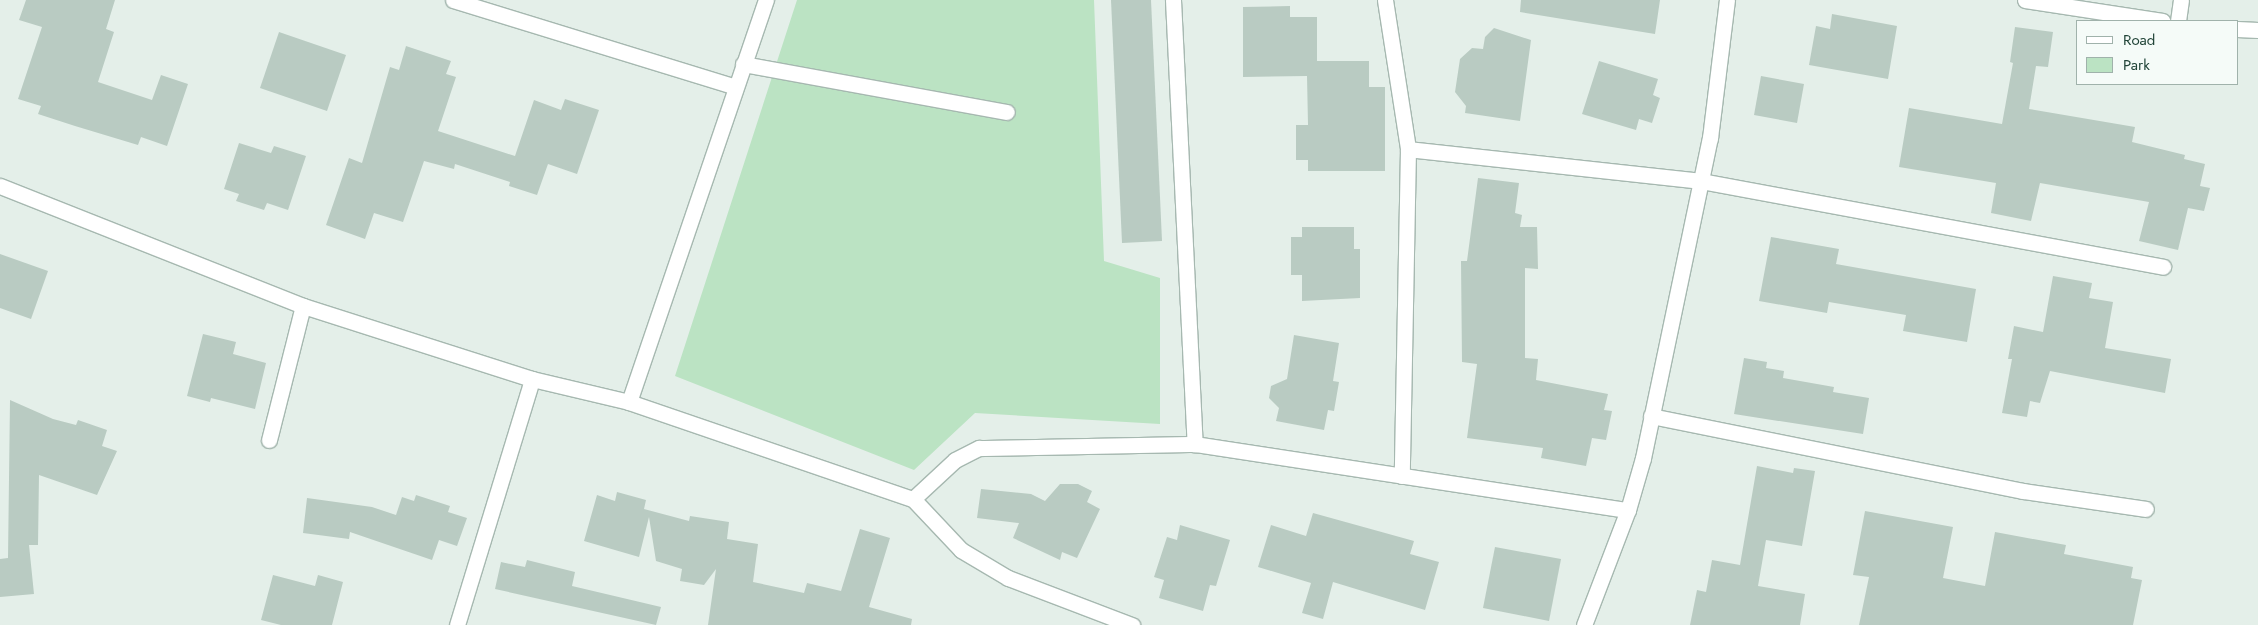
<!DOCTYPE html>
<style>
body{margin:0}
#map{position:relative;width:2258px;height:625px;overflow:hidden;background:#e4efe9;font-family:Jost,sans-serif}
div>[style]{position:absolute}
.green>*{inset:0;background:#bbe3c3}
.building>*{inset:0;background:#b9cbc2}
.roads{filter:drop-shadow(1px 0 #a6b8b0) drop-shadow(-1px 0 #a6b8b0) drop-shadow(0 1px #a6b8b0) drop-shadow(0 -1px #a6b8b0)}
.minor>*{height:15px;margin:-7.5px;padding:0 7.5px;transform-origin:7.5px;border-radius:7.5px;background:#fff}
span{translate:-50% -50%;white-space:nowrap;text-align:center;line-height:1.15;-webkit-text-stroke:4px #f5fbf8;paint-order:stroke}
.legend{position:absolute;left:2076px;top:20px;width:162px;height:65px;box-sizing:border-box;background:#f5fbf8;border:1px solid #a0b2ab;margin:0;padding:6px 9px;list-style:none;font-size:15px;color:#214438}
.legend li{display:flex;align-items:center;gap:10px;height:25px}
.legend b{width:25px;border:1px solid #a0b2ab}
</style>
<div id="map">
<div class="green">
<div style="clip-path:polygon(797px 0,1094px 0,1104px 261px,1160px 278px,1160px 424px,975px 413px,914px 470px,675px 376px)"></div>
</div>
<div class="building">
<div style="clip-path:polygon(26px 0,115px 0,106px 29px,114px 32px,98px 82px,152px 100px,161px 75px,188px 84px,167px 146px,141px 137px,138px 145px,75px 126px,38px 114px,41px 106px,18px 99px,42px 27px,19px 20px)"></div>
<div style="clip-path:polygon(1111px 0,1151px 0,1162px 241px,1122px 243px)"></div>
<div style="clip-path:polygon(1521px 0,1660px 0,1655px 34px,1520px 12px)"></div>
<div style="clip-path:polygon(1290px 6px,1290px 17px,1317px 17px,1317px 61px,1369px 61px,1369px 87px,1385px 87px,1385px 171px,1308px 171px,1308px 160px,1296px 160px,1296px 125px,1308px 125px,1307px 76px,1243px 77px,1243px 7px)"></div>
<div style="clip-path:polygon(1832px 14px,1897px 26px,1888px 79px,1809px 65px,1816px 26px,1830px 29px)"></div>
<div style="clip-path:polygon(2015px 27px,2053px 32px,2048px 67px,2036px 66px,2029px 109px,2135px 127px,2132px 142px,2185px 155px,2184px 159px,2205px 164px,2200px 186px,2210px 188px,2204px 211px,2188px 208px,2178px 250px,2139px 241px,2149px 202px,2040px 183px,2031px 221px,1991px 213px,1996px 183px,1899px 167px,1909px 108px,2002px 124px,2013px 63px,2010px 62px)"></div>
<div style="clip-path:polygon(1494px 28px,1531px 40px,1520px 121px,1465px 113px,1466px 106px,1455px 92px,1460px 59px,1472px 48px,1483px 49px,1485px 37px)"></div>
<div style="clip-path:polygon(279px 32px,346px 55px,327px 111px,260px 88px)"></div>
<div style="clip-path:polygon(406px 46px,451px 61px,446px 74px,456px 77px,438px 131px,515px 156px,534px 100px,561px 110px,565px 99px,599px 110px,577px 174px,548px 164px,537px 195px,509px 186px,510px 182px,455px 164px,454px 169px,424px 161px,403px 222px,374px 213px,365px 239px,326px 225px,349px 158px,362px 163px,390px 67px,399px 70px)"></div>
<div style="clip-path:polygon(1599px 61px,1658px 79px,1653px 95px,1660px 98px,1652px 123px,1639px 119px,1636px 130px,1582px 114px)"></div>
<div style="clip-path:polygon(1761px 76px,1804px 84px,1797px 123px,1754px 115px)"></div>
<div style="clip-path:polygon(239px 143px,271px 153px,274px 146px,306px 156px,288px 210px,267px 203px,264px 210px,236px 201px,239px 194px,224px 189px)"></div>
<div style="clip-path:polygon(1478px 178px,1519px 183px,1515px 213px,1522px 215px,1520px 227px,1537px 227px,1538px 269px,1525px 268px,1525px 358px,1538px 359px,1536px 380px,1608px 394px,1604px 410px,1612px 411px,1606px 440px,1592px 438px,1586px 466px,1541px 458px,1543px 448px,1467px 438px,1477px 364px,1462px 362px,1461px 261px,1467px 261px)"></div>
<div style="clip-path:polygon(1302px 227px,1354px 227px,1354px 249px,1360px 249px,1360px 298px,1302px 301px,1302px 275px,1291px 275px,1291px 237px,1302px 237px)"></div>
<div style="clip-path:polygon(1771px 237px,1839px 249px,1836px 264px,1976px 289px,1967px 342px,1903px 331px,1906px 315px,1829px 302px,1827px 313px,1759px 301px)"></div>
<div style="clip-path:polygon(0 254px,48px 271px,31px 319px,0 308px)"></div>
<div style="clip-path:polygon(2053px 276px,2092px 283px,2089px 298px,2113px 302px,2105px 348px,2171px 359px,2165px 393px,2050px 371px,2040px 403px,2030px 401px,2027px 417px,2002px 413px,2012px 359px,2008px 359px,2014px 326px,2043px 332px)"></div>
<div style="clip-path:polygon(203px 334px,236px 342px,233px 354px,266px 363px,255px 409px,211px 398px,210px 402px,187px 396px)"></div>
<div style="clip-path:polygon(1294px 335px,1339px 343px,1333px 381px,1339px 382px,1334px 411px,1328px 410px,1324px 430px,1276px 421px,1279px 408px,1269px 398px,1271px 386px,1287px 379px)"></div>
<div style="clip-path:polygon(1744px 358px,1767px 362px,1766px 368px,1784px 371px,1783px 378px,1834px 387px,1833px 392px,1869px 398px,1863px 434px,1734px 414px)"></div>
<div style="clip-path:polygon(10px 400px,53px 419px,76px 425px,78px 420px,107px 430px,102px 446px,117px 451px,97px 495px,39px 475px,38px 545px,29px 545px,34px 594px,0 597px,0 559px,8px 558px)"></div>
<div style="clip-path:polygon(1757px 466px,1793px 473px,1794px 468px,1815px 471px,1802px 546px,1766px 540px,1758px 586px,1805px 594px,1800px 625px,1690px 625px,1697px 590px,1706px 592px,1712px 560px,1740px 565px)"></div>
<div style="clip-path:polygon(1060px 484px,1078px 484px,1092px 491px,1087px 502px,1100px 509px,1077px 558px,1062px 552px,1060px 560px,1013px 538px,1019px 523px,977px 518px,981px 489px,1031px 494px,1045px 501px)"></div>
<div style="clip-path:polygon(617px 492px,646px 500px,644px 509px,689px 521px,690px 516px,729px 522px,727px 539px,758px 544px,753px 582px,804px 593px,807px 583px,841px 591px,860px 529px,890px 538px,869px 607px,912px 619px,911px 625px,708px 625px,716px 569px,704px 585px,680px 581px,682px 569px,656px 561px,649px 517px,639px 557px,584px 541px,597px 495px,615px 501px)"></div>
<div style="clip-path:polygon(416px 495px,450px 506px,448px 512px,467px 518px,457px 546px,439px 540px,432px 560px,350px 532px,349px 539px,303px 533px,307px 498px,372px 507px,396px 515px,402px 497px,414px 501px)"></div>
<div style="clip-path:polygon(1865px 511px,1953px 527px,1943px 578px,1985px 586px,1995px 532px,2066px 545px,2064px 554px,2133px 567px,2131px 578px,2142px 580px,2133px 625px,1859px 625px,1869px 577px,1853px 575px)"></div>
<div style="clip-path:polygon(1313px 513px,1414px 541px,1410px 554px,1439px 562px,1425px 610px,1333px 582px,1323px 619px,1302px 613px,1311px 583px,1258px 567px,1271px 525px,1306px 536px)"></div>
<div style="clip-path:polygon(1180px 525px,1230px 540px,1216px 586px,1210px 585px,1203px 611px,1159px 598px,1164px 580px,1154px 577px,1167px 537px,1177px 540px)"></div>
<div style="clip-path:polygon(1495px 547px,1561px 559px,1549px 621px,1483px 608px)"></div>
<div style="clip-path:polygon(527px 560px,575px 572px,572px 586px,661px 607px,656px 625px,495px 589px,501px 562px,525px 567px)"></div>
<div style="clip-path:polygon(273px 575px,315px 586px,318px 575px,343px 582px,332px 625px,281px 625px,261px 620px)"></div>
</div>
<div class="roads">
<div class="minor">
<div style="left:453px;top:0;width:295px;rotate:17.1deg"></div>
<div style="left:1173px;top:0;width:445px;rotate:87.2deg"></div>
<div style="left:1385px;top:0;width:151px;rotate:81.2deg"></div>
<div style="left:1408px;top:149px;width:327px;rotate:91.1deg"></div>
<div style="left:2025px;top:0;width:139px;rotate:8.7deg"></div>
<div style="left:2178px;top:21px;width:21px;rotate:-82deg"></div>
<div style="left:2237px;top:29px;width:21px;rotate:3deg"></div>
<div style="left:743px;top:64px;width:268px;rotate:10.3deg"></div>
<div style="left:1408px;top:149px;width:295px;rotate:6.2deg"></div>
<div style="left:1701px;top:181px;width:470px;rotate:10.5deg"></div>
<div style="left:0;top:186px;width:326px;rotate:21.6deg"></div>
<div style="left:303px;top:306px;width:240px;rotate:17.7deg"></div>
<div style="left:532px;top:379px;width:100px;rotate:13.3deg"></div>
<div style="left:629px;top:402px;width:300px;rotate:18.9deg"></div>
<div style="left:913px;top:499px;width:70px;rotate:46.7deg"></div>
<div style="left:961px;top:550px;width:55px;rotate:30.8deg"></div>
<div style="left:1008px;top:578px;width:133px;rotate:20.8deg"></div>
<div style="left:629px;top:402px;width:425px;rotate:-71.2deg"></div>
<div style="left:1651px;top:416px;width:379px;rotate:11.4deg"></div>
<div style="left:2023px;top:491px;width:124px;rotate:8.3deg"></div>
<div style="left:269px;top:440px;width:138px;rotate:-75.8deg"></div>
<div style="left:913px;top:499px;width:57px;rotate:-42.9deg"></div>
<div style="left:955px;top:460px;width:27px;rotate:-27deg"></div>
<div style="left:979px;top:448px;width:216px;rotate:-1.1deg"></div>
<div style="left:1195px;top:444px;width:438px;rotate:8.7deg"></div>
<div style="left:457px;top:625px;width:257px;rotate:-73deg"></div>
<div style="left:1584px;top:625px;width:123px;rotate:-69.1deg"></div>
<div style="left:1628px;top:510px;width:54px;rotate:-73.9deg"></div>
<div style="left:1643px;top:458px;width:327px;rotate:-78.2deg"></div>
<div style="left:1710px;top:138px;width:139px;rotate:-83deg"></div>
</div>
</div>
<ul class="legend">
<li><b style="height:6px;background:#fff"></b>Road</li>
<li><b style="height:14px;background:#bbe3c3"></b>Park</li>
</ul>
</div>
